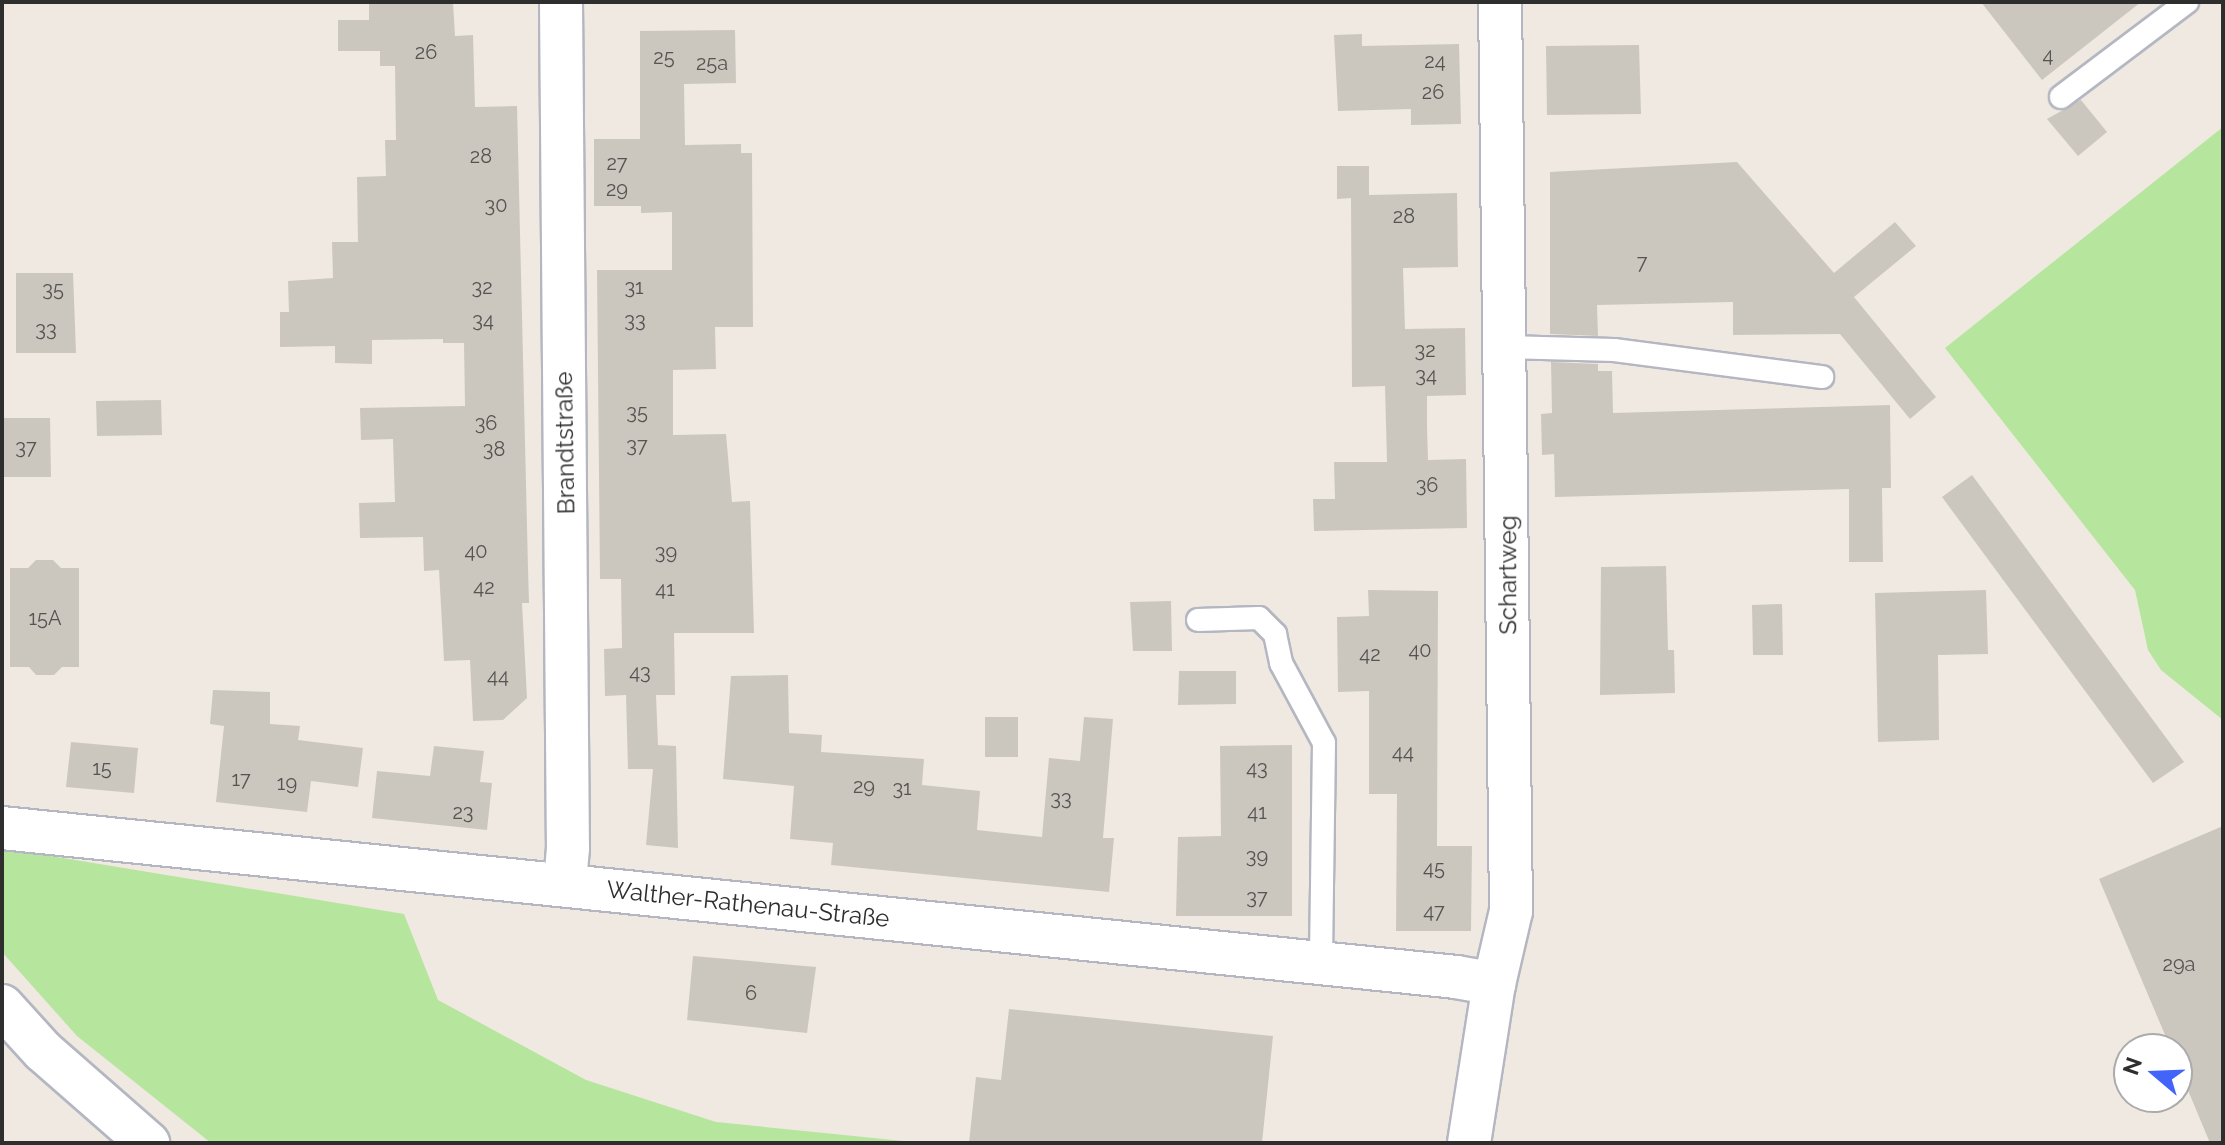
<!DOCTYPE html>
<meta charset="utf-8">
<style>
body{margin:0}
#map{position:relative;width:2225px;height:1145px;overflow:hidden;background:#efe9e1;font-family:Raleway,sans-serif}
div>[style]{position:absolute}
.green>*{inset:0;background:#b6e59e}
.building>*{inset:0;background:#cbc7bf}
.roads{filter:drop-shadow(2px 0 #b4b7c1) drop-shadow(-2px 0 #b4b7c1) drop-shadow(0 2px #b4b7c1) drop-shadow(0 -2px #b4b7c1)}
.lane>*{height:22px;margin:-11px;padding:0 11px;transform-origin:11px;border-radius:11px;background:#fff}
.street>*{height:42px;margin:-21px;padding:0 21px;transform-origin:21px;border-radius:21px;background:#fff}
span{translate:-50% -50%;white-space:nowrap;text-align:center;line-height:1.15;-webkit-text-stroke:8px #fff;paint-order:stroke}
.number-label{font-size:20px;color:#555452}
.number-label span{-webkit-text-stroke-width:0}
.street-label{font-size:24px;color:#2e2e2e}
.frame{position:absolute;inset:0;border:4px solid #2e2e2e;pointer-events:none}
.north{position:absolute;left:2113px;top:1033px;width:80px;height:80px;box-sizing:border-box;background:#fff;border:2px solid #ababab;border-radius:50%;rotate:289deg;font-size:22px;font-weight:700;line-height:32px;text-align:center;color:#2e2e2e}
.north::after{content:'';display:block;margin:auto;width:28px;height:36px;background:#4264fb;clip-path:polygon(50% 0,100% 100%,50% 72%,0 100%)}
</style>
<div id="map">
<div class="green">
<div style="clip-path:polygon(2223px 127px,2223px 720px,2161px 670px,2148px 650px,2135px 590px,1945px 348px)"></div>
<div style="clip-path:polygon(2px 848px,404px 914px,438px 1000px,586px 1080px,716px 1122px,923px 1143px,211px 1143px,77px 1036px,2px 952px)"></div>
</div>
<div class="building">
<div style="clip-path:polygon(369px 2px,453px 2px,455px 36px,473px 35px,475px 107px,517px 106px,528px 568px,529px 603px,522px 603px,527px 698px,503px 720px,473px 721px,470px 660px,444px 661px,439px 570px,424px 571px,423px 537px,360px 538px,359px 503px,395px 502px,393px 439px,361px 440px,360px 408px,465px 406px,464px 343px,443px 343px,443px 339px,372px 340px,372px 364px,335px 363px,335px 346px,280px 347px,280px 312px,289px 312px,288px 281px,333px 278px,332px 242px,358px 242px,357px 177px,386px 176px,385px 140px,396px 140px,395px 66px,380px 66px,380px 51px,338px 51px,338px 20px,369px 20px)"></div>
<div style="clip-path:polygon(1981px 2px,2141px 2px,2042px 80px)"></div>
<div style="clip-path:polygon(735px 30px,736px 83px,684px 84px,685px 145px,741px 144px,741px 153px,752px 153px,753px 327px,715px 327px,716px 369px,673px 370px,673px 435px,726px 434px,732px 502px,750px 501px,754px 633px,674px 633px,675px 695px,656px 695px,658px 745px,676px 746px,678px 848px,646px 845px,653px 769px,628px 769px,626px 695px,605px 696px,604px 649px,622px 648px,621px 579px,600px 579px,597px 270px,672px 270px,672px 212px,641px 213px,641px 206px,594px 206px,594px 139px,640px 139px,640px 31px)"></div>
<div style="clip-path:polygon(1362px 34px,1362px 46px,1459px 44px,1461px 124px,1411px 125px,1411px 109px,1338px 111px,1334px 35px)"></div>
<div style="clip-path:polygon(1639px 45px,1641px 114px,1547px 115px,1546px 46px)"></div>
<div style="clip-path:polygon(2081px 100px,2107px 132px,2078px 156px,2047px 119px)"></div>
<div style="clip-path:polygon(1737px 162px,1834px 273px,1895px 222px,1916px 246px,1854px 297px,1936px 397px,1910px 419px,1840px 334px,1733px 335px,1733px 302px,1597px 305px,1598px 336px,1550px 334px,1550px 172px)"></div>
<div style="clip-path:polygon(1337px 166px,1369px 166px,1369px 195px,1457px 193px,1458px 267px,1403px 268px,1405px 329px,1465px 328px,1466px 395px,1427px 396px,1427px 427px,1428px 460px,1466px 459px,1467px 528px,1314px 531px,1313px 499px,1335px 499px,1334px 462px,1387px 462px,1385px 386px,1352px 387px,1351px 198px,1337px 199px)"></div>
<div style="clip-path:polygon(16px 273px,73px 273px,76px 353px,16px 353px)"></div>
<div style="clip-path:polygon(1551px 362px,1598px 364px,1598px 371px,1612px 371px,1613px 413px,1890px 405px,1891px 488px,1882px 488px,1883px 562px,1849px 562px,1849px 489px,1555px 497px,1554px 454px,1542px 455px,1541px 414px,1552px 413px)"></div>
<div style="clip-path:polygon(161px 400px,162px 435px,97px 436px,96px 401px)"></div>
<div style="clip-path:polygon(2px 418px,50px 418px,51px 477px,2px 477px)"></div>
<div style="clip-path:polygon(1972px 475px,2184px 762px,2153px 783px,1942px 497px)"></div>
<div style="clip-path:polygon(36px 560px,53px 560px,61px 568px,79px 568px,79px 667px,62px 667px,54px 675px,36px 675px,29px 667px,10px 667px,10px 568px,28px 568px)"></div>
<div style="clip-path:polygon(1666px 566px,1668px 650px,1674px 650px,1675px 693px,1600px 695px,1601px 567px)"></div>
<div style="clip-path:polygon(1368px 590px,1438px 591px,1437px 846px,1472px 846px,1471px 931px,1396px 931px,1397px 794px,1369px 794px,1369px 691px,1338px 692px,1337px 617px,1369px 616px)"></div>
<div style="clip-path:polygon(1986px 590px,1988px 654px,1938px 655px,1939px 740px,1878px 742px,1875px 593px)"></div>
<div style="clip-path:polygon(1171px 601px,1172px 651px,1133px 651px,1130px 602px)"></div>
<div style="clip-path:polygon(1782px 604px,1783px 655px,1753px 655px,1752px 605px)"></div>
<div style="clip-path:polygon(1179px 671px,1236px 671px,1236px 704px,1178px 705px)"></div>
<div style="clip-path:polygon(788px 675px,789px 733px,822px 735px,821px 752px,924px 759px,922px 785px,980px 791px,977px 830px,1042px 837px,1049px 758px,1080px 761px,1084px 717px,1113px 719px,1103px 838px,1114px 838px,1109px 892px,831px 865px,833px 843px,790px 839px,794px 786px,723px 779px,731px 676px)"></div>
<div style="clip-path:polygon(213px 690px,270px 692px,270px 724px,300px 726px,298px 740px,363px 748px,358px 787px,311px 781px,307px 812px,216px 802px,224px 726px,210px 724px)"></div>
<div style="clip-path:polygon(985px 717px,1018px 717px,1018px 757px,985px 757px)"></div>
<div style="clip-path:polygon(71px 742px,138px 748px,134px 793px,66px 787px)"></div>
<div style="clip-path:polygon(1292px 745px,1292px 916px,1176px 916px,1178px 837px,1221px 836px,1220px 746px)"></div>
<div style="clip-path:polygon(434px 746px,484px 751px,480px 782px,492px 783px,487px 830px,372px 818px,377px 771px,430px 776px)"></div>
<div style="clip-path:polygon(2223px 826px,2223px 1143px,2210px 1143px,2177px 1064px,2177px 1049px,2171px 1049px,2099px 879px)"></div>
<div style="clip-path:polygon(693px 956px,816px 967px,807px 1033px,687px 1020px)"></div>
<div style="clip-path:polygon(1009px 1009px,1273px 1036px,1262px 1143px,969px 1143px,976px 1077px,1001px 1080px)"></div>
</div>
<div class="roads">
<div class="lane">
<div style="left:2061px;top:97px;width:158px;rotate:-37deg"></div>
<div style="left:1506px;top:347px;width:108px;rotate:1.6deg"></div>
<div style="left:1614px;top:350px;width:210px;rotate:7.4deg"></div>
<div style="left:1198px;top:620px;width:61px;rotate:-1.9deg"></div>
<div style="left:1259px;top:618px;width:23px;rotate:45deg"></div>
<div style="left:1275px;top:634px;width:30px;rotate:78deg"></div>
<div style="left:1281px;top:663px;width:91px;rotate:61.7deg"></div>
<div style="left:1324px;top:743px;width:220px;rotate:90.8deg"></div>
</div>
<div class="street">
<div style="left:561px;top:2px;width:846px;rotate:89.53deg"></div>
<div style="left:568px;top:848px;width:37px;rotate:95deg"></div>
<div style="left:2px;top:828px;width:1462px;rotate:5.85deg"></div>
<div style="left:1456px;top:977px;width:39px;rotate:10deg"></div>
<div style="left:2px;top:1006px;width:61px;rotate:47.7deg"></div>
<div style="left:43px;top:1051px;width:140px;rotate:41.2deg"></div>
<div style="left:1469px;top:1143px;width:161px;rotate:-81.1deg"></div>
<div style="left:1494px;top:984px;width:75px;rotate:-76.9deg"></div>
<div style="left:1511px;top:911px;width:909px;rotate:-90.69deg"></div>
</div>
</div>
<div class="number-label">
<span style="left:426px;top:52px">26</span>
<span style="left:2048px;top:55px">4</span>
<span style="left:664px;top:57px">25</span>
<span style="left:1435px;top:61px">24</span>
<span style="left:712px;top:63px">25a</span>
<span style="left:1433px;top:92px">26</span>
<span style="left:481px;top:156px">28</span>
<span style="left:617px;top:163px">27</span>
<span style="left:617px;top:189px">29</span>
<span style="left:496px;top:205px">30</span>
<span style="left:1404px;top:216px">28</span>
<span style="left:1642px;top:262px">7</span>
<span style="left:482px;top:287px">32</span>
<span style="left:634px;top:287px">31</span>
<span style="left:53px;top:289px">35</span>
<span style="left:483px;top:320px">34</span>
<span style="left:635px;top:320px">33</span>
<span style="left:46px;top:329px">33</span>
<span style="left:1425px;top:350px">32</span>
<span style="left:1426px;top:375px">34</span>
<span style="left:637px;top:412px">35</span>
<span style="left:486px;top:423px">36</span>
<span style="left:637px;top:445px">37</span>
<span style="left:26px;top:447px">37</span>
<span style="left:494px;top:449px">38</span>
<span style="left:1427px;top:485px">36</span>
<span style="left:476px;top:551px">40</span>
<span style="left:666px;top:552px">39</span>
<span style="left:484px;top:587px">42</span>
<span style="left:665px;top:589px">41</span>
<span style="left:45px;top:618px">15A</span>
<span style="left:1420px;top:650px">40</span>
<span style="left:1370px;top:654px">42</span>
<span style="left:640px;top:672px">43</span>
<span style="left:498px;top:676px">44</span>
<span style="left:1403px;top:752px">44</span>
<span style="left:102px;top:768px">15</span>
<span style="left:1257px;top:768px">43</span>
<span style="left:241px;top:779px">17</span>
<span style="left:287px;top:783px">19</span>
<span style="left:864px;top:786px">29</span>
<span style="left:902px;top:788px">31</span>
<span style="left:1061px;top:798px">33</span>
<span style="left:463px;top:812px">23</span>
<span style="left:1257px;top:812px">41</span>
<span style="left:1257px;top:856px">39</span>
<span style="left:1434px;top:868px">45</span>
<span style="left:1257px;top:897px">37</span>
<span style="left:1434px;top:911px">47</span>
<span style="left:2179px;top:964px">29a</span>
<span style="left:751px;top:993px">6</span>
</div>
<div class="street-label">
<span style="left:565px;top:443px;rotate:-91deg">Brandtstraße</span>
<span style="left:1508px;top:575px;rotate:-90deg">Schartweg</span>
<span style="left:748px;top:904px;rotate:6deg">Walther-Rathenau-Straße</span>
</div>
<div class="frame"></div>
<div class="north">N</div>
</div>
